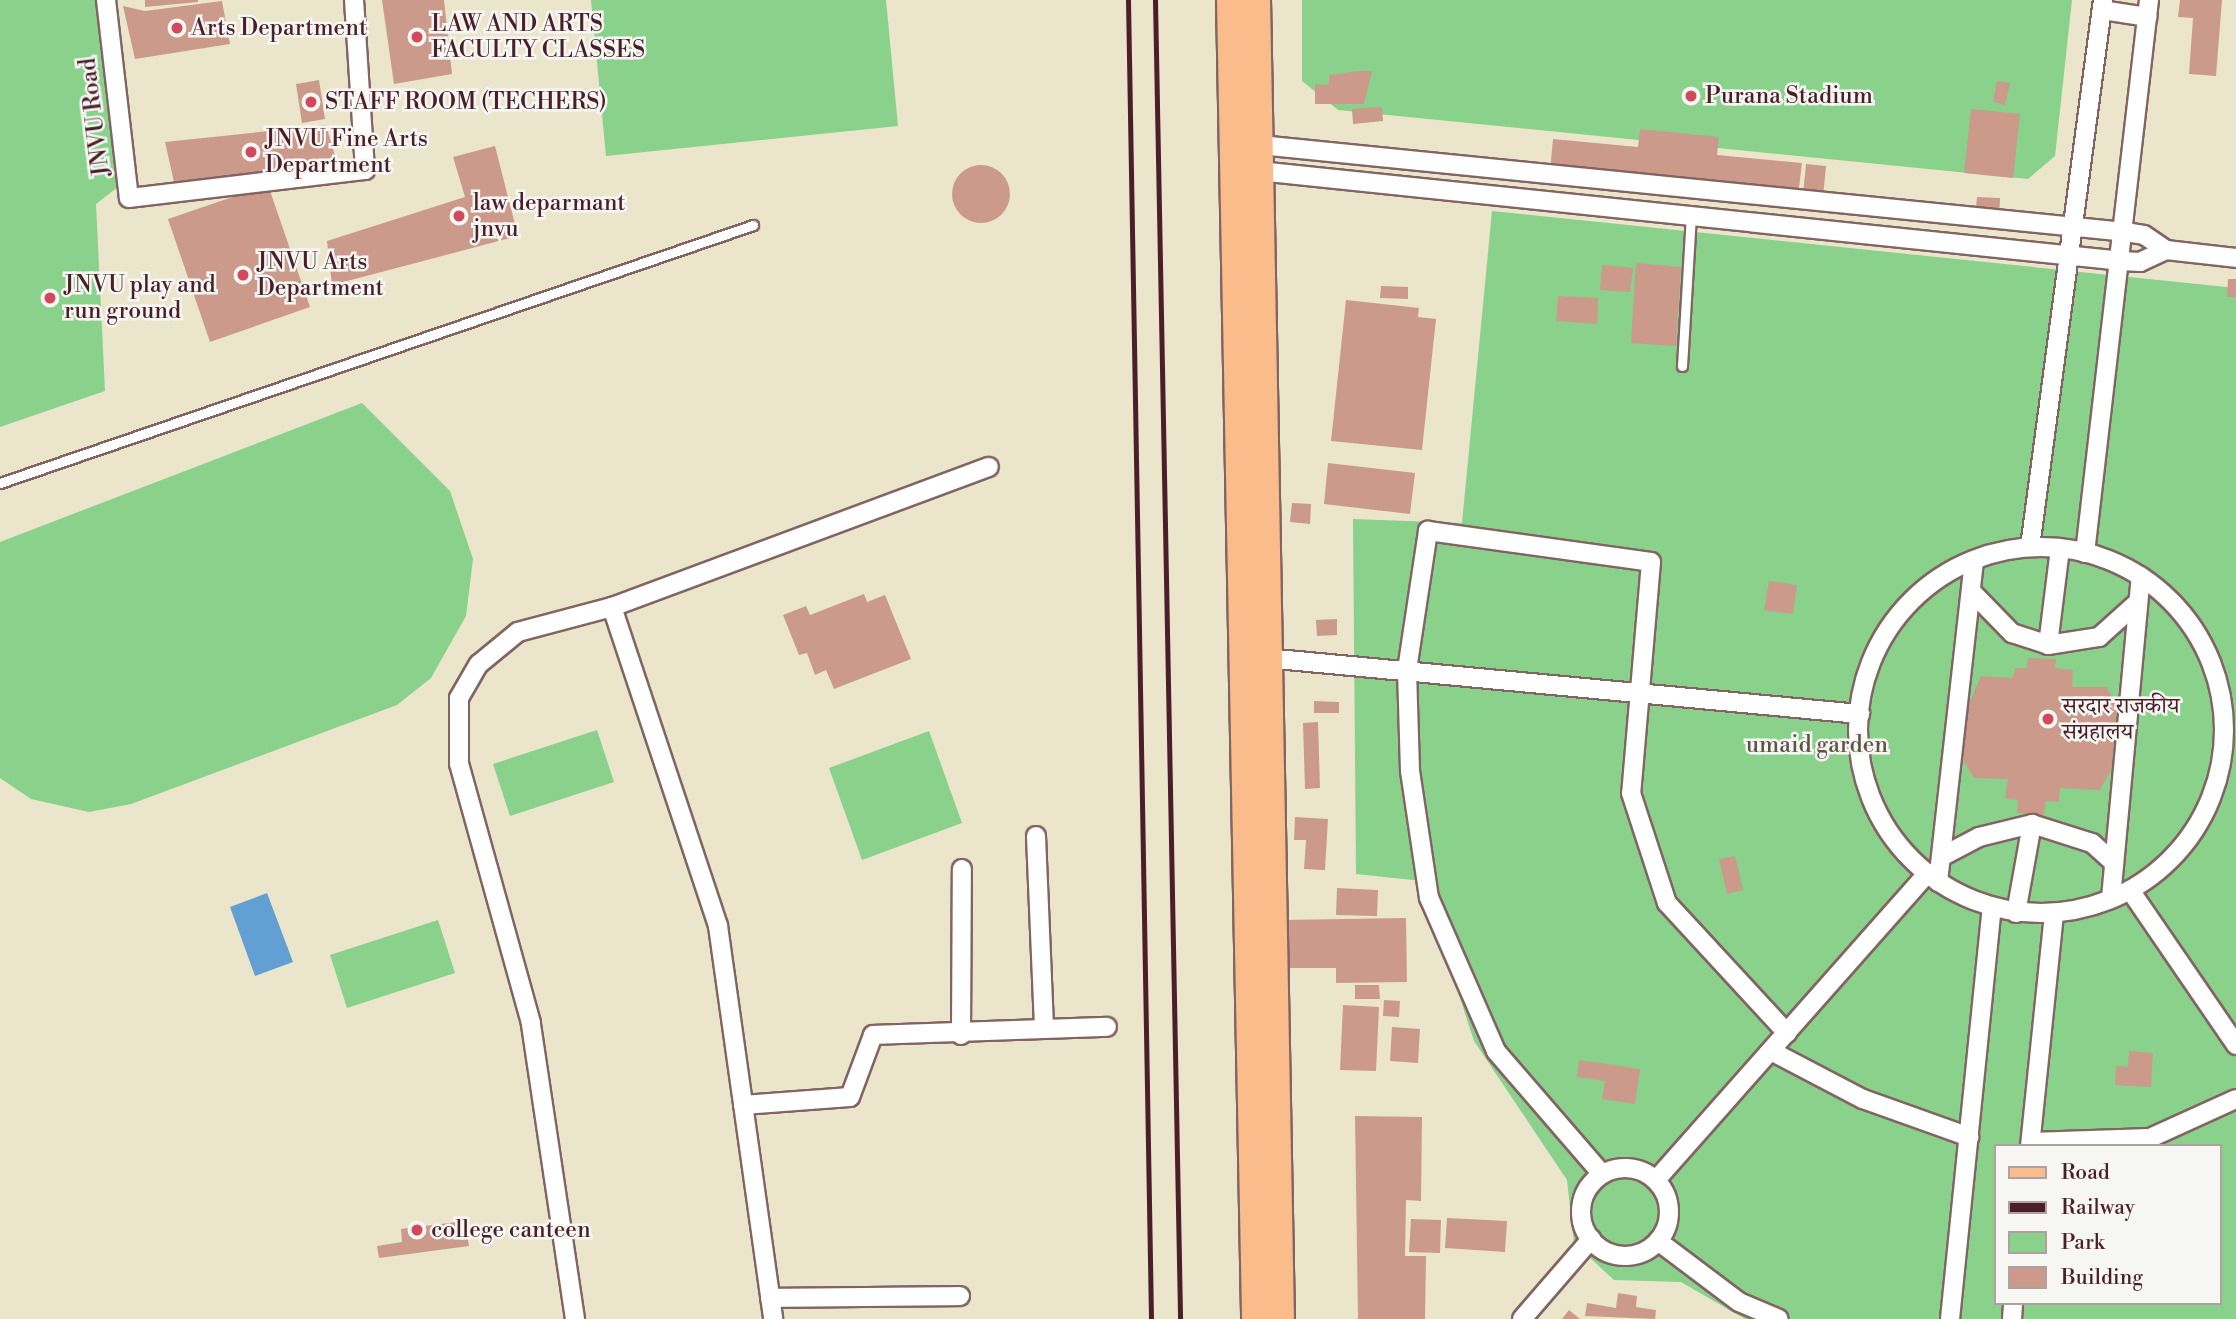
<!DOCTYPE html>
<meta charset="utf-8">
<style>
body{margin:0}
#map{position:relative;width:2236px;height:1319px;overflow:hidden;background:#ebe6cb;font-family:"Libre Bodoni","Noto Serif Devanagari",serif}
div>[style]{position:absolute}
.green>*{inset:0;background:#8ad18c}
.water>*{inset:0;background:#629fd3}
.building>*{inset:0;background:#cb9a8b}
.round{border-radius:50%}
.roads{filter:drop-shadow(2px 0 #826563) drop-shadow(-2px 0 #826563) drop-shadow(0 2px #826563) drop-shadow(0 -2px #826563)}
.service>*{height:9px;margin:-4.5px;padding:0 4.5px;transform-origin:4.5px;border-radius:4.5px;background:#fff}
.minor>*{height:18px;margin:-9px;padding:0 9px;transform-origin:9px;border-radius:9px;background:#fff}
.minor>.ring{margin:-9px;padding:0;box-sizing:content-box;background:none;border:18px solid #fff;border-radius:50%}
.primary>*{height:28px;margin:-14px;padding:0 14px;transform-origin:14px;border-radius:14px;background:#fabc8b}
.rail>*{height:5px;margin:-2.5px;padding:0 2.5px;transform-origin:2.5px;border-radius:2.5px;background:#4a1f2b}
.dots>*{width:19px;height:19px;translate:-50% -50%;box-sizing:border-box;border:4px solid #f6f6f2;border-radius:50%}
span{translate:-50% -50%;white-space:nowrap;text-align:center;line-height:1.15;-webkit-text-stroke:5px #f6f6f2;paint-order:stroke}
.poi-label{font-size:23px;color:#4a1f2b}
.left{translate:0 -50%;text-align:left}
.street-label{font-size:23px;color:#4a1f2b}
.park-label{font-size:23px;color:#5d5448}
.legend{position:absolute;left:1994px;top:1144px;width:228px;height:161px;box-sizing:border-box;background:#f6f6f2;border:2px solid #b1a0a2;margin:0;padding:9px 12px;list-style:none;font-size:21px;color:#4a1f2b}
.legend li{display:flex;align-items:center;gap:14px;height:35px}
.legend b{width:35px;border:2px solid #b1a0a2}
</style>
<div id="map">
<div class="green">
<div style="clip-path:polygon(0 0,106px 0,127px 180px,96px 204px,105px 391px,0 427px)"></div>
<div style="clip-path:polygon(591px 0,886px 0,898px 126px,606px 156px)"></div>
<div style="clip-path:polygon(1302px 0,2072px 0,2055px 156px,2028px 179px,1338px 110px,1302px 81px)"></div>
<div style="clip-path:polygon(evenodd,1492px 211px,2236px 288px,2236px 1319px,1745px 1319px,1681px 1282px,1614px 1280px,1574px 1243px,1567px 1180px,1474px 1041px,1422px 881px,1356px 874px,1353px 519px,1462px 523px,1492px 211px,1996px 1146px,2220px 1146px,2220px 1303px,1996px 1303px,1996px 1146px)"></div>
<div style="clip-path:polygon(362px 403px,450px 491px,473px 559px,466px 616px,431px 678px,397px 705px,131px 804px,89px 812px,31px 799px,0 778px,0 542px)"></div>
<div style="clip-path:polygon(597px 730px,614px 782px,510px 816px,493px 764px)"></div>
<div style="clip-path:polygon(929px 731px,962px 823px,862px 860px,829px 768px)"></div>
<div style="clip-path:polygon(438px 920px,455px 973px,347px 1008px,330px 955px)"></div>
</div>
<div class="water">
<div style="clip-path:polygon(267px 893px,293px 962px,255px 976px,230px 907px)"></div>
</div>
<div class="building">
<div style="clip-path:polygon(145px 0,198px 0,198px 2px,145px 7px)"></div>
<div style="clip-path:polygon(382px 0,444px 0,452px 74px,394px 84px)"></div>
<div style="clip-path:polygon(2180px 0,2222px 0,2216px 76px,2189px 74px,2193px 18px,2178px 17px)"></div>
<div style="clip-path:polygon(222px 1px,230px 44px,135px 59px,123px 6px,145px 11px)"></div>
<div style="clip-path:polygon(1359px 71px,1372px 71px,1364px 104px,1315px 104px,1315px 84px,1329px 85px,1329px 75px)"></div>
<div style="clip-path:polygon(319px 80px,325px 119px,302px 123px,296px 84px)"></div>
<div style="clip-path:polygon(1997px 81px,2010px 83px,2005px 105px,1993px 102px)"></div>
<div style="clip-path:polygon(1382px 107px,1383px 121px,1353px 124px,1352px 109px)"></div>
<div style="clip-path:polygon(1971px 109px,2020px 114px,2013px 178px,1964px 173px)"></div>
<div style="clip-path:polygon(326px 125px,337px 163px,174px 182px,165px 142px)"></div>
<div style="clip-path:polygon(1640px 129px,1719px 137px,1717px 155px,1802px 163px,1798px 196px,1550px 171px,1553px 139px,1638px 147px)"></div>
<div style="clip-path:polygon(495px 146px,518px 236px,332px 285px,327px 241px,465px 197px,453px 157px)"></div>
<div style="clip-path:polygon(1806px 164px,1826px 166px,1823px 197px,1803px 195px)"></div>
<div class="round" style="left:952px;top:165px;width:58px;height:58px"></div>
<div style="clip-path:polygon(268px 185px,310px 307px,210px 342px,168px 219px)"></div>
<div style="clip-path:polygon(1977px 197px,2000px 198px,1999px 218px,1975px 217px)"></div>
<div style="clip-path:polygon(1636px 263px,1681px 267px,1676px 346px,1631px 343px)"></div>
<div style="clip-path:polygon(1602px 265px,1633px 268px,1630px 292px,1600px 290px)"></div>
<div style="clip-path:polygon(2228px 279px,2236px 279px,2236px 297px,2227px 297px)"></div>
<div style="clip-path:polygon(1381px 286px,1408px 287px,1408px 299px,1380px 298px)"></div>
<div style="clip-path:polygon(1558px 296px,1598px 298px,1597px 324px,1556px 321px)"></div>
<div style="clip-path:polygon(1346px 300px,1419px 308px,1418px 317px,1436px 319px,1422px 450px,1331px 441px)"></div>
<div style="clip-path:polygon(1328px 463px,1415px 473px,1410px 514px,1324px 504px)"></div>
<div style="clip-path:polygon(1292px 503px,1311px 504px,1310px 524px,1290px 522px)"></div>
<div style="clip-path:polygon(1769px 581px,1797px 585px,1793px 614px,1764px 610px)"></div>
<div style="clip-path:polygon(864px 594px,867px 602px,885px 595px,911px 659px,834px 689px,826px 670px,815px 675px,807px 653px,799px 655px,783px 615px,806px 606px,810px 615px)"></div>
<div style="clip-path:polygon(1337px 619px,1337px 635px,1317px 636px,1316px 620px)"></div>
<div style="clip-path:polygon(2028px 658px,2056px 659px,2055px 668px,2073px 670px,2072px 687px,2107px 687px,2117px 707px,2113px 766px,2100px 790px,2060px 788px,2059px 802px,2046px 801px,2044px 815px,2017px 813px,2018px 800px,2005px 798px,2008px 779px,1974px 778px,1963px 760px,1968px 706px,1981px 676px,2013px 678px,2015px 668px,2027px 668px)"></div>
<div style="clip-path:polygon(1314px 701px,1339px 702px,1339px 713px,1314px 713px)"></div>
<div style="clip-path:polygon(1318px 722px,1320px 788px,1305px 789px,1303px 723px)"></div>
<div style="clip-path:polygon(1295px 817px,1328px 819px,1325px 870px,1304px 869px,1306px 840px,1294px 840px)"></div>
<div style="clip-path:polygon(1735px 856px,1743px 890px,1727px 894px,1719px 859px)"></div>
<div style="clip-path:polygon(1337px 888px,1378px 890px,1377px 916px,1336px 915px)"></div>
<div style="clip-path:polygon(1406px 918px,1407px 982px,1336px 983px,1336px 968px,1283px 968px,1283px 920px)"></div>
<div style="clip-path:polygon(1355px 985px,1379px 985px,1380px 999px,1355px 999px)"></div>
<div style="clip-path:polygon(1384px 1000px,1400px 1001px,1399px 1017px,1383px 1016px)"></div>
<div style="clip-path:polygon(1343px 1005px,1379px 1007px,1376px 1071px,1340px 1070px)"></div>
<div style="clip-path:polygon(1392px 1027px,1420px 1029px,1418px 1063px,1390px 1061px)"></div>
<div style="clip-path:polygon(2129px 1051px,2153px 1053px,2151px 1087px,2115px 1085px,2116px 1066px,2128px 1067px)"></div>
<div style="clip-path:polygon(1579px 1060px,1640px 1069px,1635px 1104px,1602px 1099px,1605px 1081px,1577px 1077px)"></div>
<div style="clip-path:polygon(1355px 1116px,1422px 1117px,1421px 1201px,1406px 1200px,1405px 1256px,1426px 1256px,1425px 1319px,1358px 1319px)"></div>
<div style="clip-path:polygon(1447px 1218px,1507px 1221px,1505px 1252px,1445px 1248px)"></div>
<div style="clip-path:polygon(1411px 1219px,1441px 1220px,1440px 1253px,1409px 1252px)"></div>
<div style="clip-path:polygon(465px 1221px,469px 1246px,379px 1258px,377px 1246px,402px 1242px,401px 1229px)"></div>
<div style="clip-path:polygon(1618px 1293px,1637px 1296px,1636px 1307px,1656px 1310px,1655px 1319px,1585px 1316px,1587px 1303px,1616px 1308px)"></div>
<div style="clip-path:polygon(1569px 1310px,1580px 1319px,1562px 1319px)"></div>
</div>
<div class="roads">
<div class="service">
<div style="left:1682px;top:366px;width:150px;rotate:-86.6deg"></div>
<div style="left:0;top:483px;width:796px;rotate:-18.91deg"></div>
</div>
<div class="minor">
<div style="left:106px;top:0;width:199px;rotate:83.4deg"></div>
<div style="left:129px;top:198px;width:238px;rotate:-6.8deg"></div>
<div style="left:365px;top:170px;width:170px;rotate:-93.7deg"></div>
<div style="left:2102px;top:10px;width:46px;rotate:8.8deg"></div>
<div style="left:1250px;top:144px;width:879px;rotate:5.74deg"></div>
<div style="left:2125px;top:232px;width:19px;rotate:9deg"></div>
<div style="left:2144px;top:235px;width:27px;rotate:34deg"></div>
<div style="left:2166px;top:250px;width:70px;rotate:6.5deg"></div>
<div style="left:1249px;top:170px;width:878px;rotate:5.95deg"></div>
<div style="left:2122px;top:261px;width:18px;rotate:3deg"></div>
<div style="left:2140px;top:262px;width:29px;rotate:-25deg"></div>
<div style="left:2030px;top:547px;width:552px;rotate:-82.4deg"></div>
<div class="ring" style="left:1858px;top:547px;width:348px;height:348px"></div>
<div style="left:2085px;top:553px;width:557px;rotate:-83.4deg"></div>
<div style="left:1971px;top:591px;width:59px;rotate:45.7deg"></div>
<div style="left:2012px;top:633px;width:38px;rotate:18deg"></div>
<div style="left:2048px;top:645px;width:52px;rotate:-8.9deg"></div>
<div style="left:2099px;top:637px;width:52px;rotate:-41.9deg"></div>
<div style="left:612px;top:607px;width:336px;rotate:71.6deg"></div>
<div style="left:718px;top:926px;width:397px;rotate:82deg"></div>
<div style="left:2048px;top:645px;width:97px;rotate:-82.9deg"></div>
<div style="left:1266px;top:658px;width:597px;rotate:5.39deg"></div>
<div style="left:1036px;top:836px;width:192px;rotate:87.6deg"></div>
<div style="left:1941px;top:857px;width:43px;rotate:-27.8deg"></div>
<div style="left:1979px;top:837px;width:55px;rotate:-13.8deg"></div>
<div style="left:2032px;top:824px;width:63px;rotate:17.6deg"></div>
<div style="left:2092px;top:843px;width:30px;rotate:42deg"></div>
<div style="left:1938px;top:882px;width:322px;rotate:-83.6deg"></div>
<div style="left:2130px;top:890px;width:188px;rotate:55.6deg"></div>
<div style="left:2111px;top:898px;width:323px;rotate:-84.7deg"></div>
<div style="left:2016px;top:913px;width:90px;rotate:-79.8deg"></div>
<div style="left:961px;top:1035px;width:166px;rotate:-89.7deg"></div>
<div style="left:1771px;top:1051px;width:104px;rotate:27.6deg"></div>
<div style="left:1863px;top:1099px;width:113px;rotate:19.7deg"></div>
<div style="left:743px;top:1105px;width:107px;rotate:-4.3deg"></div>
<div style="left:850px;top:1097px;width:66px;rotate:-69.6deg"></div>
<div style="left:873px;top:1035px;width:234px;rotate:-2deg"></div>
<div style="left:2031px;top:1142px;width:119px;rotate:-1.9deg"></div>
<div style="left:2150px;top:1138px;width:94px;rotate:-24.4deg"></div>
<div style="left:2030px;top:1146px;width:234px;rotate:-84.1deg"></div>
<div class="ring" style="left:1581px;top:1168px;width:70px;height:70px"></div>
<div style="left:1602px;top:1174px;width:162px;rotate:-130.8deg"></div>
<div style="left:1496px;top:1051px;width:167px;rotate:-113.6deg"></div>
<div style="left:1429px;top:898px;width:128px;rotate:-98.5deg"></div>
<div style="left:1410px;top:771px;width:101px;rotate:-91.7deg"></div>
<div style="left:1407px;top:670px;width:141px;rotate:-81.4deg"></div>
<div style="left:1428px;top:531px;width:225px;rotate:7.9deg"></div>
<div style="left:1651px;top:562px;width:232px;rotate:94.9deg"></div>
<div style="left:1631px;top:793px;width:116px;rotate:71.9deg"></div>
<div style="left:1667px;top:903px;width:177px;rotate:47.3deg"></div>
<div style="left:1656px;top:1180px;width:410px;rotate:-48.5deg"></div>
<div style="left:1658px;top:1241px;width:101px;rotate:37deg"></div>
<div style="left:1739px;top:1302px;width:43px;rotate:23deg"></div>
<div style="left:770px;top:1298px;width:190px;rotate:-0.6deg"></div>
<div style="left:575px;top:1319px;width:299px;rotate:-98.5deg"></div>
<div style="left:531px;top:1023px;width:269px;rotate:-105.5deg"></div>
<div style="left:459px;top:764px;width:66px;rotate:-90deg"></div>
<div style="left:459px;top:698px;width:39px;rotate:-60deg"></div>
<div style="left:479px;top:664px;width:50px;rotate:-39.4deg"></div>
<div style="left:518px;top:632px;width:97px;rotate:-14.9deg"></div>
<div style="left:612px;top:607px;width:402px;rotate:-20.4deg"></div>
<div style="left:1522px;top:1319px;width:106px;rotate:-49.2deg"></div>
<div style="left:1950px;top:1319px;width:415px;rotate:-84.2deg"></div>
<div style="left:2012px;top:1319px;width:16px;rotate:-86deg"></div>
</div>
<div class="primary">
<div style="left:1231px;top:0;width:1319px;rotate:88.91deg"></div>
<div style="left:1256px;top:0;width:1319px;rotate:88.96deg"></div>
</div>
</div>
<div class="rail">
<div style="left:1128px;top:0;width:1319px;rotate:89deg"></div>
<div style="left:1155px;top:0;width:1319px;rotate:88.91deg"></div>
</div>
<div class="dots">
<div style="left:177px;top:28px;background:#d1495b"></div>
<div style="left:417px;top:37px;background:#d1495b"></div>
<div style="left:1691px;top:96px;background:#d1495b"></div>
<div style="left:311px;top:102px;background:#d1495b"></div>
<div style="left:251px;top:152px;background:#d1495b"></div>
<div style="left:459px;top:216px;background:#d1495b"></div>
<div style="left:243px;top:275px;background:#d1495b"></div>
<div style="left:50px;top:298px;background:#d1495b"></div>
<div style="left:2048px;top:719px;background:#d1495b"></div>
<div style="left:417px;top:1230px;background:#d1495b"></div>
</div>
<div class="poi-label">
<span class="left" style="left:431px;top:37px">LAW AND ARTS<br>FACULTY CLASSES</span>
<span class="left" style="left:191px;top:28px">Arts Department</span>
<span class="left" style="left:1705px;top:96px">Purana Stadium</span>
<span class="left" style="left:325px;top:102px">STAFF ROOM (TECHERS)</span>
<span class="left" style="left:265px;top:152px">JNVU Fine Arts<br>Department</span>
<span class="left" style="left:473px;top:216px">law deparmant<br>jnvu</span>
<span class="left" style="left:257px;top:275px">JNVU Arts<br>Department</span>
<span class="left" style="left:64px;top:298px">JNVU play and<br>run ground</span>
<span class="left" style="left:2062px;top:719px">सरदार राजकीय<br>संग्रहालय</span>
<span class="left" style="left:431px;top:1230px">college canteen</span>
</div>
<div class="street-label">
<span style="left:95px;top:117px;rotate:-97deg">JNVU Road</span>
</div>
<div class="park-label">
<span style="left:1817px;top:745px">umaid garden</span>
</div>
<ul class="legend">
<li><b style="height:9px;background:#fabc8b"></b>Road</li>
<li><b style="height:9px;background:#4a1f2b"></b>Railway</li>
<li><b style="height:19px;background:#8ad18c"></b>Park</li>
<li><b style="height:19px;background:#cb9a8b"></b>Building</li>
</ul>
</div>
